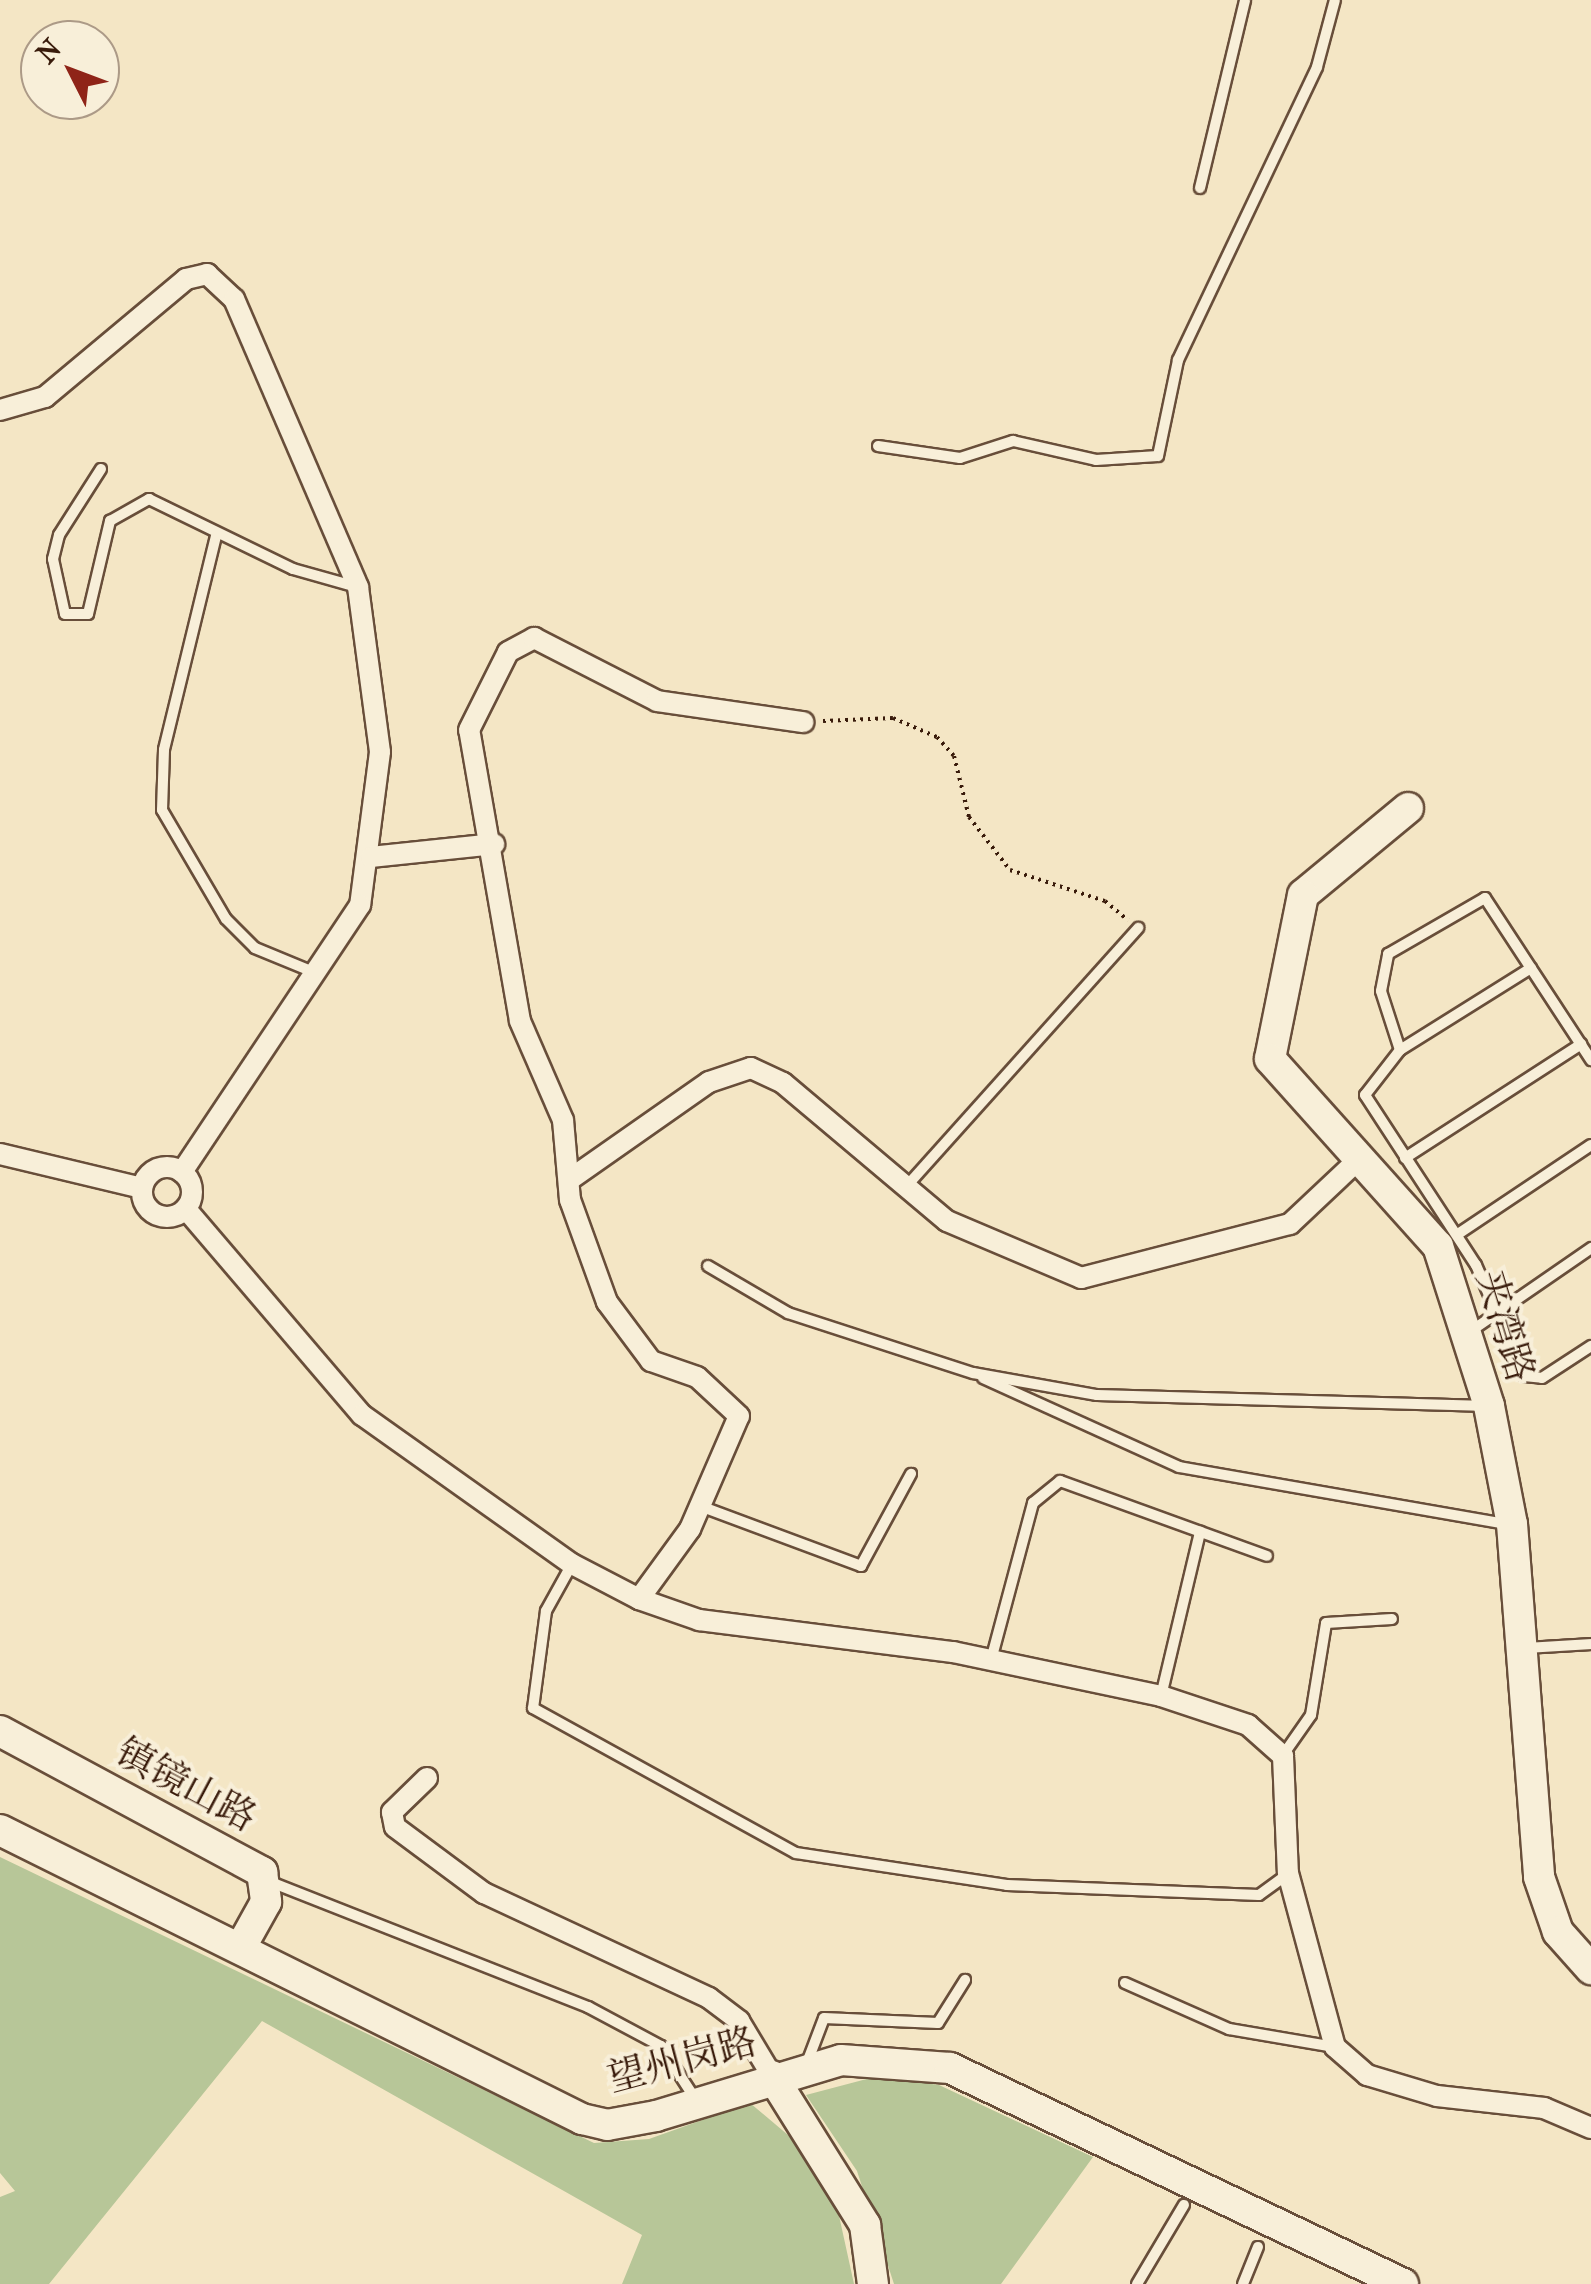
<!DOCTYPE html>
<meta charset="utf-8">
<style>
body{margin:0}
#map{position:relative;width:1591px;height:2284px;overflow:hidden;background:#f4e6c5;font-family:"IM FELL French Canon","Noto Serif SC",serif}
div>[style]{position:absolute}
.green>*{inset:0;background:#b7c698}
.path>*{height:4px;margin-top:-2px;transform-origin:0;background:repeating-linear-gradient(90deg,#391b0b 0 2.5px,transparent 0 7.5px)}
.roads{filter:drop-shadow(2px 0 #684e3a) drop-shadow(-2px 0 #684e3a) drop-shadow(0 2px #684e3a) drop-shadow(0 -2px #684e3a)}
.lane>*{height:10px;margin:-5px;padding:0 5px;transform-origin:5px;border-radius:5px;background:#f8efd9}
.street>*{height:20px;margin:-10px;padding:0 10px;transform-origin:10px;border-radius:10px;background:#f8efd9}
.street>.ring{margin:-10px;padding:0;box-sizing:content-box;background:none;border:20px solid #f8efd9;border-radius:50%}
.secondary>*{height:30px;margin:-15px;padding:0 15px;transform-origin:15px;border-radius:15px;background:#f8efd9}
span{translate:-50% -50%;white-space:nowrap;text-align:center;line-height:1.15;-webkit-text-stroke:8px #f8efd9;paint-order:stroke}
.street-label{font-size:38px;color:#391b0b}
.north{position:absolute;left:20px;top:20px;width:100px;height:100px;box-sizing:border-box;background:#f8efd9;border:2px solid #ac9a87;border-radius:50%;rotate:312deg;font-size:28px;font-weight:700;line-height:40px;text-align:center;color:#391b0b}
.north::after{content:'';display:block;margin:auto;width:35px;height:45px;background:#8f2418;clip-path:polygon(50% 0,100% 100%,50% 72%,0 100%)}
</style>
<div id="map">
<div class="green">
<div style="clip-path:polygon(0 1857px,594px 2143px,649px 2139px,750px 2103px,801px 2146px,838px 2211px,854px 2284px,622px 2284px,642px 2235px,262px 2021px,49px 2284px,0 2284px,0 2197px,15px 2191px,0 2173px)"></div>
<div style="clip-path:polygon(878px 2076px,939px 2085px,1093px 2157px,1001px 2284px,894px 2284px,857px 2171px,806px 2095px)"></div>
</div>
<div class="path">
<div style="left:823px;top:721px;width:70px;rotate:-2.5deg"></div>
<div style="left:893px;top:718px;width:48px;rotate:23.4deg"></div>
<div style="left:937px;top:737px;width:25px;rotate:48deg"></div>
<div style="left:954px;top:756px;width:63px;rotate:76.2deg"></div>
<div style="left:969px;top:817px;width:67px;rotate:52.3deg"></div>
<div style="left:1010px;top:870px;width:100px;rotate:18.1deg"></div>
<div style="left:1105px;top:901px;width:30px;rotate:40deg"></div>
</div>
<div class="roads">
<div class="lane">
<div style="left:1200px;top:188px;width:193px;rotate:-76.5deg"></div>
<div style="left:878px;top:446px;width:83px;rotate:8.3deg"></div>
<div style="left:960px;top:458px;width:56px;rotate:-17.8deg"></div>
<div style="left:1013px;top:441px;width:85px;rotate:12.9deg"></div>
<div style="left:1096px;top:460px;width:62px;rotate:-3.7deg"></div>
<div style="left:1158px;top:456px;width:98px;rotate:-78.2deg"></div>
<div style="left:1178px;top:360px;width:324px;rotate:-64.6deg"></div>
<div style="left:1317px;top:67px;width:69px;rotate:-75deg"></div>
<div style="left:101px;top:469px;width:78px;rotate:122.5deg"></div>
<div style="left:59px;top:535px;width:25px;rotate:104deg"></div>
<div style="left:53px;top:559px;width:56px;rotate:77.7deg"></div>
<div style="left:65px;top:614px;width:23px"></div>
<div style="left:88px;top:614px;width:96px;rotate:-76.7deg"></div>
<div style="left:110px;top:521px;width:45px;rotate:-29.4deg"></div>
<div style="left:149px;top:499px;width:160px;rotate:25.9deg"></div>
<div style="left:293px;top:569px;width:66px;rotate:15.7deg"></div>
<div style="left:216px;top:536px;width:220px;rotate:103.7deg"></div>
<div style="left:164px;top:750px;width:60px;rotate:91.9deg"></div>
<div style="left:162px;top:810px;width:126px;rotate:59.6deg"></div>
<div style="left:226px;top:919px;width:41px;rotate:45deg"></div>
<div style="left:255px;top:948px;width:66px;rotate:22.3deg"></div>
<div style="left:1531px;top:968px;width:155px;rotate:148deg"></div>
<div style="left:1400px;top:1050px;width:57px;rotate:127.9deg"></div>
<div style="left:1365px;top:1095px;width:203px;rotate:56.9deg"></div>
<div style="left:1476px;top:1265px;width:121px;rotate:66.6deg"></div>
<div style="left:1524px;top:1376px;width:18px;rotate:6deg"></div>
<div style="left:1542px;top:1378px;width:59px;rotate:-33.1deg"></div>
<div style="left:1400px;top:1050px;width:62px;rotate:-107.9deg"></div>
<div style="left:1381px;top:991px;width:38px;rotate:-79deg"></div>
<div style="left:1388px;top:954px;width:112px;rotate:-30deg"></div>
<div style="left:1485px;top:898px;width:194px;rotate:56.8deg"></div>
<div style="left:1405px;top:1158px;width:210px;rotate:-32.9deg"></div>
<div style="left:904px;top:1189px;width:351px;rotate:-48.1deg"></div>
<div style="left:1458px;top:1234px;width:160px;rotate:-33.8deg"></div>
<div style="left:708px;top:1266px;width:93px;rotate:30.4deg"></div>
<div style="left:788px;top:1313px;width:194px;rotate:18deg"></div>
<div style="left:973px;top:1373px;width:126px;rotate:10.1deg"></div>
<div style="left:1097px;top:1395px;width:386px;rotate:1.6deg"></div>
<div style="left:1468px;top:1333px;width:150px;rotate:-34.6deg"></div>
<div style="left:983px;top:1378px;width:215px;rotate:24.4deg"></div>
<div style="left:1179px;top:1467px;width:332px;rotate:9.9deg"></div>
<div style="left:700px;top:1506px;width:172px;rotate:20.4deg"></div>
<div style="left:861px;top:1566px;width:105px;rotate:-61.5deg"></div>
<div style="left:572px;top:1564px;width:54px;rotate:119deg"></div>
<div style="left:546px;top:1611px;width:98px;rotate:97.6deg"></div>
<div style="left:533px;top:1708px;width:300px;rotate:28.9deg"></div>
<div style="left:796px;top:1853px;width:213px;rotate:8.6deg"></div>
<div style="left:1007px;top:1885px;width:252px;rotate:2.3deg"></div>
<div style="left:1259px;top:1895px;width:36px;rotate:-36deg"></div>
<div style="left:1527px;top:1648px;width:64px;rotate:-3.6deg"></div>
<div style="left:991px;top:1660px;width:163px;rotate:-75deg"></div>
<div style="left:1033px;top:1503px;width:35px;rotate:-39deg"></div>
<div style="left:1060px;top:1481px;width:220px;rotate:19.9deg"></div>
<div style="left:1161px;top:1696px;width:169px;rotate:-76.6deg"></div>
<div style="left:1283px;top:1755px;width:49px;rotate:-55deg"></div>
<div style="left:1311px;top:1715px;width:93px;rotate:-80.7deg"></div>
<div style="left:1326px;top:1623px;width:66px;rotate:-3.5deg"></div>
<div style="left:268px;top:1881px;width:344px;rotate:21.5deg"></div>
<div style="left:588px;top:2007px;width:83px;rotate:28.1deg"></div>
<div style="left:661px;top:2046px;width:64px;rotate:57.1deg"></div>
<div style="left:1125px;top:1983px;width:114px;rotate:23.9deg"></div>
<div style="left:1229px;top:2029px;width:107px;rotate:9.7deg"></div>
<div style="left:805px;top:2068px;width:53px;rotate:-69.2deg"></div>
<div style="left:824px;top:2018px;width:114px;rotate:2.5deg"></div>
<div style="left:938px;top:2023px;width:51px;rotate:-57.9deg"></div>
<div style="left:1137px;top:2284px;width:92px;rotate:-59.3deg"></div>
<div style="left:1243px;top:2284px;width:40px;rotate:-68deg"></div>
</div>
<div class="street">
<div style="left:0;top:410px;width:47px;rotate:-16.1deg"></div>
<div style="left:45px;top:397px;width:184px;rotate:-39.9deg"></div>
<div style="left:186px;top:279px;width:22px;rotate:-13deg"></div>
<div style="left:207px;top:274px;width:37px;rotate:43deg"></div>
<div style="left:234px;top:299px;width:314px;rotate:66.7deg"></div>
<div style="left:358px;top:587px;width:166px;rotate:82.4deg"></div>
<div style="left:380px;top:752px;width:154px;rotate:97.4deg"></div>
<div style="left:360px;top:905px;width:321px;rotate:123.7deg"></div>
<div style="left:371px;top:857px;width:124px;rotate:-6deg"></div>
<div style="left:0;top:1154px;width:146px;rotate:13.5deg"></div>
<div class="ring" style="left:142px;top:1167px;width:30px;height:30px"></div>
<div style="left:569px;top:1180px;width:171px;rotate:-35deg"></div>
<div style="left:709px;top:1082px;width:44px;rotate:-18.4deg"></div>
<div style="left:751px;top:1068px;width:35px;rotate:25deg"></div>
<div style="left:783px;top:1083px;width:214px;rotate:40.1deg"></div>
<div style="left:947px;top:1221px;width:146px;rotate:23deg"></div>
<div style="left:1081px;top:1278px;width:216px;rotate:-14.5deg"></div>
<div style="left:1290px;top:1224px;width:98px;rotate:-43.3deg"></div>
<div style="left:186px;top:1209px;width:271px;rotate:49.5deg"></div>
<div style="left:362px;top:1415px;width:257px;rotate:35.4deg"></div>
<div style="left:572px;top:1564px;width:76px;rotate:27.6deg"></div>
<div style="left:639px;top:1599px;width:64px;rotate:19.3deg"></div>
<div style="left:699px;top:1620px;width:256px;rotate:7.2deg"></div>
<div style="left:953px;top:1652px;width:213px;rotate:11.9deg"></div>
<div style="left:1161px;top:1696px;width:92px;rotate:18.4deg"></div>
<div style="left:1248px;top:1725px;width:47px;rotate:41.5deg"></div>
<div style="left:1283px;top:1756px;width:117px;rotate:87.6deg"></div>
<div style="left:1288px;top:1873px;width:180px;rotate:74.9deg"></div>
<div style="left:1335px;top:2047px;width:43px;rotate:41.2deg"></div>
<div style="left:1367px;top:2075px;width:73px;rotate:16.7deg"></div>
<div style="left:1437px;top:2096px;width:108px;rotate:6.4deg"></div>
<div style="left:1544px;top:2108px;width:51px;rotate:23.1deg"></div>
<div style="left:639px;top:1599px;width:87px;rotate:-53.9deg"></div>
<div style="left:690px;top:1529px;width:123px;rotate:-66.6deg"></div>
<div style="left:739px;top:1416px;width:57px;rotate:-137.1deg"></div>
<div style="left:697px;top:1377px;width:49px;rotate:-160.8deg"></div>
<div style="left:651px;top:1361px;width:74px;rotate:-126.7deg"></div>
<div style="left:607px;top:1302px;width:109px;rotate:-109.9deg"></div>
<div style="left:570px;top:1200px;width:80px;rotate:-95deg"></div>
<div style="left:563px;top:1120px;width:108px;rotate:-113.5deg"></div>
<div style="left:520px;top:1021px;width:295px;rotate:-99.9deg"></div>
<div style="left:469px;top:730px;width:87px;rotate:-63.4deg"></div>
<div style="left:508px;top:652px;width:30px;rotate:-28deg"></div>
<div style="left:534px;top:638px;width:138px;rotate:27.1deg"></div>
<div style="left:657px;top:701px;width:148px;rotate:8.2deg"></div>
<div style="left:427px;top:1778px;width:49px;rotate:135.8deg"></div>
<div style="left:392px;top:1812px;width:15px;rotate:79deg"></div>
<div style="left:395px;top:1827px;width:111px;rotate:36.6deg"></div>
<div style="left:484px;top:1893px;width:248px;rotate:25deg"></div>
<div style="left:709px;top:1998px;width:38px;rotate:37deg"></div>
<div style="left:739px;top:2021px;width:64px;rotate:59deg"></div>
</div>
<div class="secondary">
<div style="left:1408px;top:808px;width:136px;rotate:140.4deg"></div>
<div style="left:1303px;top:895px;width:167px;rotate:101.4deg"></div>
<div style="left:1270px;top:1059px;width:251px;rotate:48.1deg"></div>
<div style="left:1438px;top:1246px;width:168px;rotate:72.3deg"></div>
<div style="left:1489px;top:1406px;width:120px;rotate:79deg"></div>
<div style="left:1512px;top:1524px;width:354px;rotate:85.6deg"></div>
<div style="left:1539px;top:1877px;width:58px;rotate:70.9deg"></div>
<div style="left:1558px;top:1932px;width:50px;rotate:48.3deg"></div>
<div style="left:0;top:1731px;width:298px;rotate:28.3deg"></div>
<div style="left:262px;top:1872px;width:30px;rotate:82deg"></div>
<div style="left:266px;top:1902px;width:51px;rotate:119.1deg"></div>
<div style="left:0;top:1830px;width:650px;rotate:26.41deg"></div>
<div style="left:582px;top:2119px;width:26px;rotate:13deg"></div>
<div style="left:607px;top:2125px;width:50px;rotate:-10.4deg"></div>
<div style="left:656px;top:2116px;width:193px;rotate:-16.8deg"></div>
<div style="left:841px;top:2060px;width:109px;rotate:4.2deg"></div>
<div style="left:950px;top:2068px;width:502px;rotate:25.49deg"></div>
<div style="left:772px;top:2076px;width:176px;rotate:58deg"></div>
<div style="left:865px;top:2225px;width:60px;rotate:82.3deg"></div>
</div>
</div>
<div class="street-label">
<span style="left:1505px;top:1326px;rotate:73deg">夹湾路</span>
<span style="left:186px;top:1785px;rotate:28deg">镇镜山路</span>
<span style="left:682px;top:2060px;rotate:-15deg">望州岗路</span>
</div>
<div class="north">N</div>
</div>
